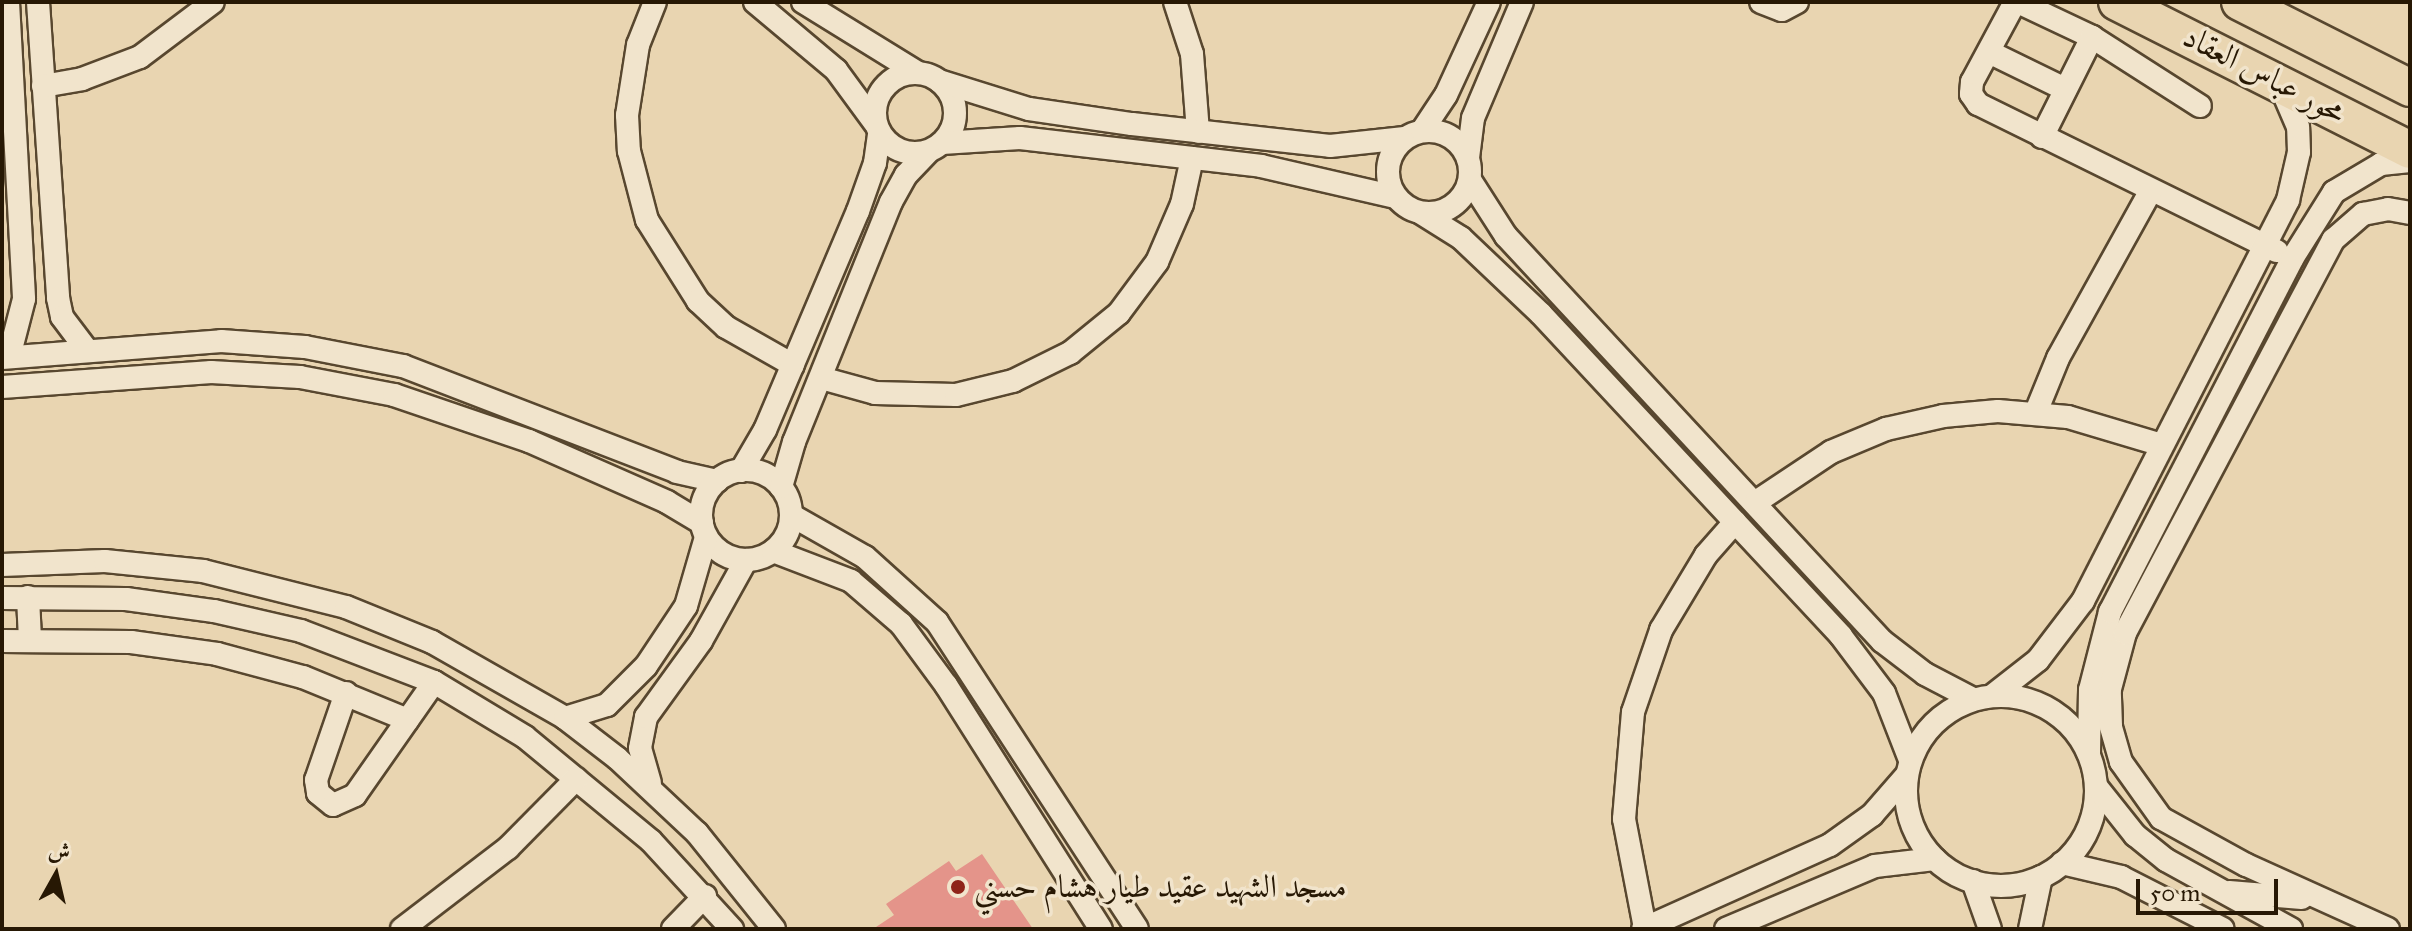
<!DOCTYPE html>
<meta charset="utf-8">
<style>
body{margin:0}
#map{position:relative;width:2412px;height:931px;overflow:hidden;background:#e9d5b1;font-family:"IM FELL Great Primer",Amiri,serif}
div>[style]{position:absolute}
.building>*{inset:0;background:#e4948a}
.roads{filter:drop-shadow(2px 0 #58472f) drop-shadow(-2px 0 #58472f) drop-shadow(0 2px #58472f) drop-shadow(0 -2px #58472f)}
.minor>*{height:22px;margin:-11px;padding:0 11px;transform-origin:11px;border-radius:11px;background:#f1e4cc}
.minor>.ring{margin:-11px;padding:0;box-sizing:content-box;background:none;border:22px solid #f1e4cc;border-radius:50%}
.primary>*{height:36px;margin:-18px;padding:0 18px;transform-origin:18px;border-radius:18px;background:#e9d5b1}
.dots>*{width:22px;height:22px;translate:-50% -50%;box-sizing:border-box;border:4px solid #f1e4cc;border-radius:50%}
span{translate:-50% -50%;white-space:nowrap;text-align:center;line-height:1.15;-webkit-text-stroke:7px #f1e4cc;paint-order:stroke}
.street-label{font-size:32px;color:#271804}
.poi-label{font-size:32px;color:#271804}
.left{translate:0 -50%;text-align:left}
.frame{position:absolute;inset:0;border:4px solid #271804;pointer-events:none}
.north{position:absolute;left:16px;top:835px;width:80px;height:80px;-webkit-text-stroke:6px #f1e4cc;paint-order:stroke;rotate:8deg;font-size:22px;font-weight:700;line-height:32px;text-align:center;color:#271804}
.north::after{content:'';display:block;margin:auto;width:28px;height:36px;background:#271804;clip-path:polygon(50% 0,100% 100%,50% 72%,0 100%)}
.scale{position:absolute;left:2136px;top:879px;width:142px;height:36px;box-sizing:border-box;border:4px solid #271804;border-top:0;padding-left:10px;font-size:24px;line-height:28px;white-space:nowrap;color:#271804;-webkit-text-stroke:6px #f1e4cc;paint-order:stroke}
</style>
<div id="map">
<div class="building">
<div style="clip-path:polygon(982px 854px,1033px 929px,873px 929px,894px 915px,886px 904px,949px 861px,956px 871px)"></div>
</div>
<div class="roads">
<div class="minor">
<div style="left:8px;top:2px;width:297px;rotate:86.9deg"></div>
<div style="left:24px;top:299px;width:60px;rotate:104.5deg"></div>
<div style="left:38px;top:2px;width:297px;rotate:86.1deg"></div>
<div style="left:58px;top:298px;width:19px;rotate:78deg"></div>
<div style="left:62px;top:317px;width:40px;rotate:53deg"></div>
<div style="left:655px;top:2px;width:46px;rotate:111.6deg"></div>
<div style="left:638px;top:45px;width:71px;rotate:98.9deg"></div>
<div style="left:627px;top:115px;width:36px;rotate:87deg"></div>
<div style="left:629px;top:151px;width:71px;rotate:75.4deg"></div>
<div style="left:647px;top:220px;width:96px;rotate:57.8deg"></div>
<div style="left:698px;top:301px;width:38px;rotate:43deg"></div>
<div style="left:726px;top:327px;width:77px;rotate:29.6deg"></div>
<div style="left:755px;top:2px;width:106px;rotate:40deg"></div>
<div style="left:836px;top:70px;width:66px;rotate:53.7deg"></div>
<div style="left:803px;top:2px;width:135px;rotate:31.7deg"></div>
<div style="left:1175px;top:2px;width:55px;rotate:71.9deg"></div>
<div style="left:1192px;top:54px;width:78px;rotate:85.6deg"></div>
<div style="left:1761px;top:2px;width:22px;rotate:21deg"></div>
<div style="left:1782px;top:10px;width:17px;rotate:-28deg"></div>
<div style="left:2015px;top:2px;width:91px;rotate:118.3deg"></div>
<div style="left:1972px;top:82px;width:12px;rotate:95deg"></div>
<div style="left:1971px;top:94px;width:12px;rotate:55deg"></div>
<div style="left:1978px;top:104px;width:333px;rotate:26.2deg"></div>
<div style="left:2018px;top:2px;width:82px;rotate:25.3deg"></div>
<div style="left:2092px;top:37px;width:128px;rotate:32.6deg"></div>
<div style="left:1989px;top:52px;width:85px;rotate:26deg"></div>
<div class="ring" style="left:875px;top:73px;width:58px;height:58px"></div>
<div style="left:939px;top:81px;width:94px;rotate:17.3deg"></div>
<div style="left:1029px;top:109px;width:104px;rotate:8.3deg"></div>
<div style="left:1132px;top:124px;width:199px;rotate:6.3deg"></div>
<div style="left:1330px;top:146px;width:75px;rotate:-6.1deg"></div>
<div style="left:43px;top:86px;width:40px;rotate:-10deg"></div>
<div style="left:82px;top:79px;width:62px;rotate:-20.8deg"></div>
<div style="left:140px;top:57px;width:91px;rotate:-37deg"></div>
<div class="ring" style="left:1388px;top:131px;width:60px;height:60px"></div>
<div style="left:1422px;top:131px;width:43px;rotate:-56.3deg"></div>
<div style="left:1446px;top:95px;width:102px;rotate:-65.2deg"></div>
<div style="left:2042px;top:137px;width:112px;rotate:-63.4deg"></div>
<div style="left:942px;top:143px;width:78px;rotate:-3.7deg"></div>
<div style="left:1020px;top:138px;width:243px;rotate:6.6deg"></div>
<div style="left:1261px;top:166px;width:138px;rotate:13deg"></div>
<div style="left:1468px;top:158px;width:40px;rotate:-82.9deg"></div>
<div style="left:1473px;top:118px;width:126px;rotate:-67.1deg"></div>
<div style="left:1470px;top:180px;width:67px;rotate:57.3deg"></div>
<div style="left:1506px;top:236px;width:553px;rotate:47.13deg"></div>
<div style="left:1882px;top:641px;width:54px;rotate:37.5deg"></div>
<div style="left:1925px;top:674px;width:54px;rotate:27.5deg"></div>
<div style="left:1421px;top:213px;width:47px;rotate:32deg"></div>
<div style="left:1461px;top:238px;width:110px;rotate:43.5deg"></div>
<div style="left:1541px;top:314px;width:440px;rotate:47deg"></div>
<div style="left:1841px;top:636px;width:71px;rotate:53deg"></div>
<div style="left:1884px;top:693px;width:72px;rotate:68.8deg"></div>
<div style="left:2px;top:358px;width:220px;rotate:-4.4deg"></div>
<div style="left:221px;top:341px;width:84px;rotate:4.1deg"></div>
<div style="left:305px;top:347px;width:100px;rotate:11deg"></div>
<div style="left:403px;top:366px;width:294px;rotate:21.1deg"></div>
<div style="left:677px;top:472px;width:41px;rotate:12.7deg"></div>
<div style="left:821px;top:378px;width:56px;rotate:15.5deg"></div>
<div style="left:875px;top:393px;width:81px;rotate:1.4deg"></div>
<div style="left:956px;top:395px;width:59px;rotate:-13.8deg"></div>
<div style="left:1013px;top:381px;width:64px;rotate:-26.2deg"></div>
<div style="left:1070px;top:353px;width:63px;rotate:-39.2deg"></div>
<div style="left:1119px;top:313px;width:64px;rotate:-53.3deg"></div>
<div style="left:1157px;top:262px;width:63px;rotate:-66.7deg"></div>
<div style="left:1182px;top:204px;width:47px;rotate:-77.7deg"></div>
<div style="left:2px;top:387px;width:210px;rotate:-4.1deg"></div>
<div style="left:211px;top:372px;width:89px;rotate:3.2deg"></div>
<div style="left:300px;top:377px;width:96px;rotate:10.8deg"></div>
<div style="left:394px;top:395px;width:143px;rotate:18.8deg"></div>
<div style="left:529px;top:441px;width:151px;rotate:23.8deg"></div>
<div style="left:667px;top:502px;width:41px;rotate:31deg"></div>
<div style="left:2036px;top:412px;width:58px;rotate:-67.8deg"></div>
<div style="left:2058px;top:358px;width:192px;rotate:-61deg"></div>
<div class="ring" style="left:701px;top:470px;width:68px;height:68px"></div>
<div style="left:741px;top:471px;width:48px;rotate:-59.7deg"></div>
<div style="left:765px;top:430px;width:238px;rotate:-67deg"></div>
<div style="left:858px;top:211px;width:51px;rotate:-70.5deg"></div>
<div style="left:875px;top:163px;width:30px;rotate:-82deg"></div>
<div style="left:781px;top:487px;width:47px;rotate:-73.9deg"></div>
<div style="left:794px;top:442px;width:259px;rotate:-68deg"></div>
<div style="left:891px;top:202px;width:31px;rotate:-61deg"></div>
<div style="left:906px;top:175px;width:32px;rotate:-46deg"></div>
<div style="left:1756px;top:502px;width:90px;rotate:-33.7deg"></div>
<div style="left:1831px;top:452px;width:60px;rotate:-22.7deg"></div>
<div style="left:1886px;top:429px;width:58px;rotate:-12.8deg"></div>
<div style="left:1943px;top:416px;width:55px;rotate:-5.2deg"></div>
<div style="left:1998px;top:411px;width:70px;rotate:4.9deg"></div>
<div style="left:2068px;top:417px;width:98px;rotate:16.6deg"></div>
<div style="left:791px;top:515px;width:85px;rotate:29.6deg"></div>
<div style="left:865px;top:557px;width:97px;rotate:42.1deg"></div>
<div style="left:937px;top:622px;width:366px;rotate:56.9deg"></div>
<div style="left:773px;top:551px;width:84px;rotate:21deg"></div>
<div style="left:851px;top:581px;width:66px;rotate:40.7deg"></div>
<div style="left:901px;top:624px;width:76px;rotate:53.6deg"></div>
<div style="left:946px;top:685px;width:289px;rotate:57.6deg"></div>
<div style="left:2px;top:565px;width:103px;rotate:-2.2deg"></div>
<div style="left:105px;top:561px;width:99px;rotate:5.8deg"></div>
<div style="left:203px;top:571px;width:147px;rotate:14.1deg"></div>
<div style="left:346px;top:607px;width:93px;rotate:22.1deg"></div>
<div style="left:432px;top:642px;width:153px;rotate:29.7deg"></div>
<div style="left:565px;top:718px;width:66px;rotate:37.6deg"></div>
<div style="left:617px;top:758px;width:110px;rotate:43.2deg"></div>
<div style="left:697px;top:833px;width:123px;rotate:51.3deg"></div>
<div style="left:28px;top:597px;width:42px;rotate:87.3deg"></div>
<div style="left:2px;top:598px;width:124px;rotate:0.5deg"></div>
<div style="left:126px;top:599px;width:89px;rotate:7.8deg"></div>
<div style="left:214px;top:611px;width:89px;rotate:12.9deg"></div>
<div style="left:301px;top:631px;width:142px;rotate:21deg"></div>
<div style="left:434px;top:682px;width:106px;rotate:31.1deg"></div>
<div style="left:525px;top:737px;width:163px;rotate:39.5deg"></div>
<div style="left:651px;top:841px;width:120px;rotate:47.4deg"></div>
<div style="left:2px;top:641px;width:129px;rotate:0.4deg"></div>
<div style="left:131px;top:642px;width:87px;rotate:7.9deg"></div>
<div style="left:217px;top:654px;width:89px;rotate:15deg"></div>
<div style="left:303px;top:677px;width:113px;rotate:22.3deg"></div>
<div style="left:346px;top:693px;width:92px;rotate:109deg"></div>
<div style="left:316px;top:780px;width:13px;rotate:81deg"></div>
<div style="left:318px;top:793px;width:19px;rotate:39deg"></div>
<div style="left:333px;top:805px;width:24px;rotate:-24deg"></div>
<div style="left:355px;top:795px;width:138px;rotate:-55deg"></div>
<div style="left:1992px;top:696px;width:58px;rotate:-38deg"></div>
<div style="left:2038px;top:660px;width:74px;rotate:-52.7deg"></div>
<div style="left:2083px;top:601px;width:450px;rotate:-62.9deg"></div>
<div style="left:2288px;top:200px;width:49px;rotate:-77.1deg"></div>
<div style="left:2299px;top:152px;width:25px;rotate:-92deg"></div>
<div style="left:2298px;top:127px;width:46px;rotate:-113.2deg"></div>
<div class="ring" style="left:1906px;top:696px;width:168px;height:168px"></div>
<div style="left:565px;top:718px;width:44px;rotate:-17.2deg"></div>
<div style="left:607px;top:705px;width:55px;rotate:-45deg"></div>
<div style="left:646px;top:666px;width:72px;rotate:-56.3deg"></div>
<div style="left:686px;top:606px;width:72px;rotate:-73.8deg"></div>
<div style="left:2089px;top:754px;width:64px;rotate:-89.1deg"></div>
<div style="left:2090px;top:690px;width:81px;rotate:-75.6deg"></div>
<div style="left:2110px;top:612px;width:397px;rotate:-62.7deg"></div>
<div style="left:2292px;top:259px;width:79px;rotate:-57.9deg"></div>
<div style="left:2334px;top:192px;width:55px;rotate:-30.8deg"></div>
<div style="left:2381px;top:164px;width:29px;rotate:-6deg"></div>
<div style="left:650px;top:783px;width:36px;rotate:-106deg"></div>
<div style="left:640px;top:748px;width:32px;rotate:-79deg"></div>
<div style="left:646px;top:717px;width:94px;rotate:-54.1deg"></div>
<div style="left:701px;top:641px;width:93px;rotate:-60.9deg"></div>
<div style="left:2096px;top:786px;width:63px;rotate:51.5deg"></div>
<div style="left:2135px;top:835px;width:40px;rotate:39deg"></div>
<div style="left:2166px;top:860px;width:143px;rotate:28.9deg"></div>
<div style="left:2062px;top:863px;width:61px;rotate:13.3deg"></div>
<div style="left:2121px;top:877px;width:114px;rotate:27deg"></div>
<div style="left:1973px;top:881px;width:51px;rotate:70.5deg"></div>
<div style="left:2229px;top:892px;width:73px;rotate:4.7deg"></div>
<div style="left:1645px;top:928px;width:111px;rotate:-100.9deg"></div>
<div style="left:1624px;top:819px;width:107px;rotate:-85.2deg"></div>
<div style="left:1633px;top:712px;width:87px;rotate:-71.1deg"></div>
<div style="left:1661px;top:630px;width:87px;rotate:-59deg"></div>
<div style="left:1706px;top:555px;width:44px;rotate:-48.7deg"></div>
<div style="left:402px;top:929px;width:133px;rotate:-37.4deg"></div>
<div style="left:508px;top:848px;width:97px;rotate:-45.4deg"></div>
<div style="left:673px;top:929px;width:46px;rotate:-45.9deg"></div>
<div style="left:1643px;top:929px;width:205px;rotate:-24.2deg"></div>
<div style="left:1830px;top:845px;width:52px;rotate:-35.5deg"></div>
<div style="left:1872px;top:815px;width:52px;rotate:-48.9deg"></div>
<div style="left:1726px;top:929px;width:162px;rotate:-22.9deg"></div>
<div style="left:1875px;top:866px;width:60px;rotate:-6.7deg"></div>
<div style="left:2030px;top:929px;width:53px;rotate:-78.1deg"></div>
<div style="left:2388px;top:929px;width:156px;rotate:-155.7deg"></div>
<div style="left:2246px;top:865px;width:97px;rotate:-151.1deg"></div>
<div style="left:2161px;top:818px;width:69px;rotate:-125.5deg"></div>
<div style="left:2121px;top:762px;width:37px;rotate:-106deg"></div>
<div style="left:2111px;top:726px;width:37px;rotate:-92deg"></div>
<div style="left:2110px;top:689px;width:58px;rotate:-75deg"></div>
<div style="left:2125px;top:633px;width:445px;rotate:-62.1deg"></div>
<div style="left:2333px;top:240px;width:40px;rotate:-41deg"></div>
<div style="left:2363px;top:214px;width:25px;rotate:-11deg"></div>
<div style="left:2388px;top:209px;width:22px;rotate:10deg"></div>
</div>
<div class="primary">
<div style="left:2117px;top:2px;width:328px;rotate:26.8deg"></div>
<div style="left:2240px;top:2px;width:191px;rotate:26.8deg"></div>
</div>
</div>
<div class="dots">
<div style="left:958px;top:887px;background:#8f2418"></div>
</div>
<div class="street-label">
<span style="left:2264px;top:75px;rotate:27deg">محور عباس العقاد</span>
</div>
<div class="poi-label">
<span class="left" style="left:974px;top:887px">مسجد الشهيد عقيد طيار هشام حسني</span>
</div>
<div class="frame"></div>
<div class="north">ش</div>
<div class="scale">50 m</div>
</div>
